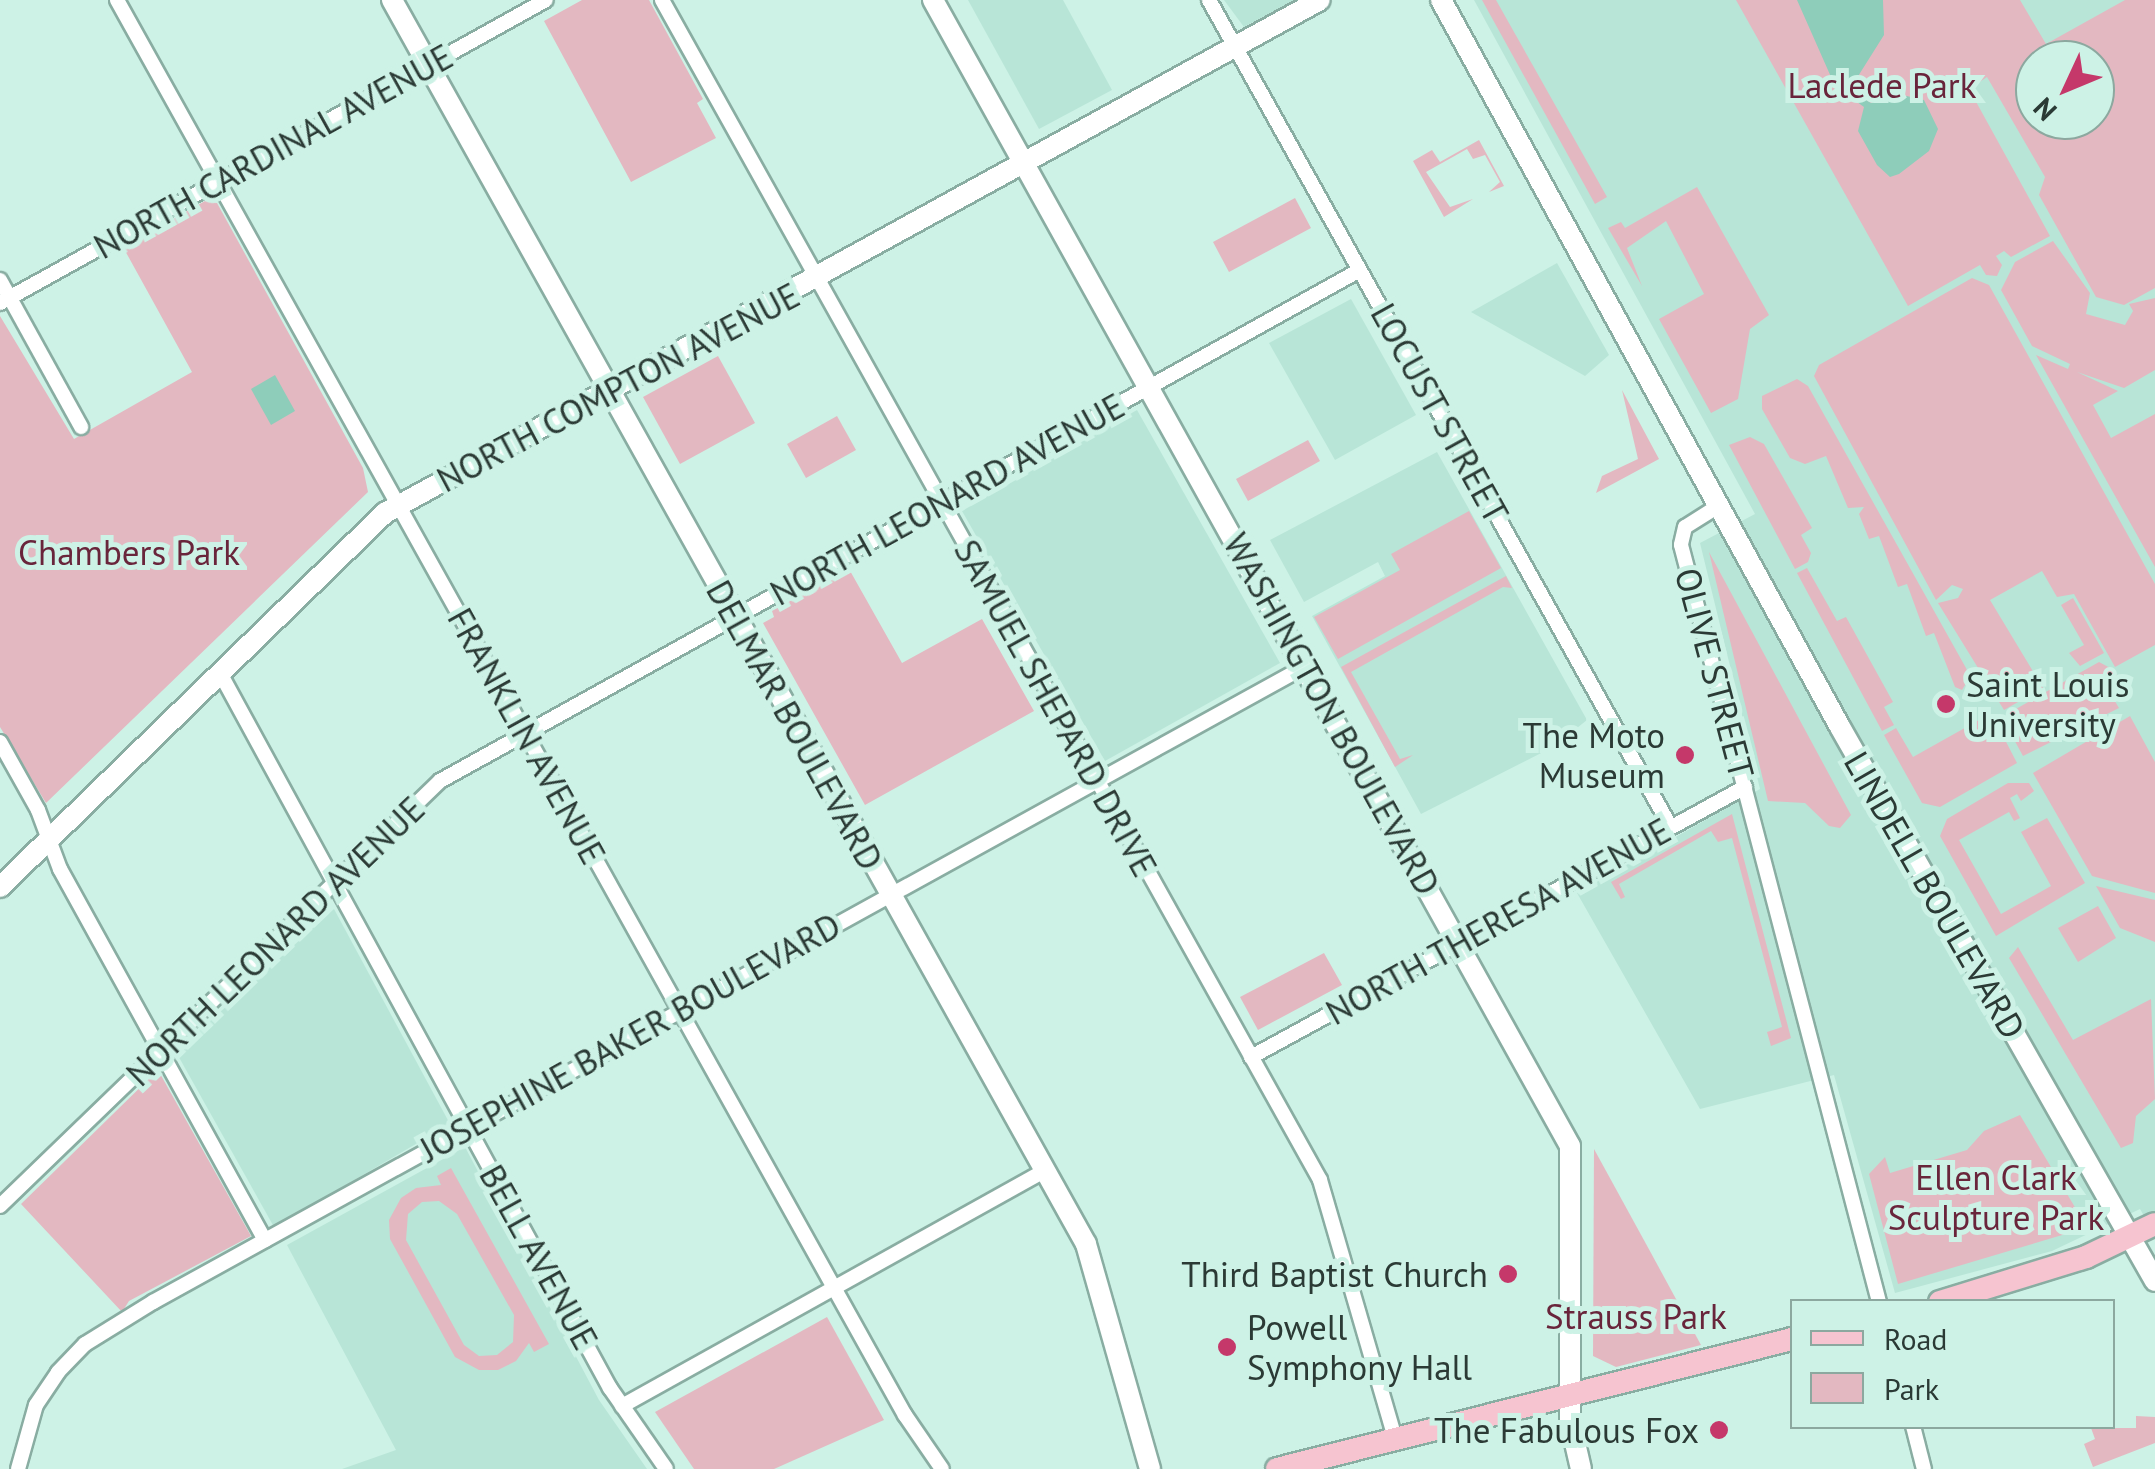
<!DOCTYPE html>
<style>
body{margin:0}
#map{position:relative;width:2155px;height:1469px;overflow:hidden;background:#cdf2e6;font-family:"PT Sans",sans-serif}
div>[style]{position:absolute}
.built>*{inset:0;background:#b8e5d7}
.green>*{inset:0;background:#e3b8c1}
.water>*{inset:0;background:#8ecdba}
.roads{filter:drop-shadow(2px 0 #89ada2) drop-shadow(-2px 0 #89ada2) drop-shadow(0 2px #89ada2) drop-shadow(0 -2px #89ada2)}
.street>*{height:14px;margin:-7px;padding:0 7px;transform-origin:7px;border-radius:7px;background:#fff}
.secondary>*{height:20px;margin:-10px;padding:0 10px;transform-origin:10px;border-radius:10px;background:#fff}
.primary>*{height:22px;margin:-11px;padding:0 11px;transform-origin:11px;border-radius:11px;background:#f6c4d0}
.dots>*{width:28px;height:28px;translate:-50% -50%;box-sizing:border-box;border:5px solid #cdf2e6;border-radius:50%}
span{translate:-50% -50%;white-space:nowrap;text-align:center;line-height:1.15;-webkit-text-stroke:10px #cdf2e6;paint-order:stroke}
.park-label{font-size:35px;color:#69253b}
.street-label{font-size:35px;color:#2b3a35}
.poi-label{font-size:35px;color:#2b3a35}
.left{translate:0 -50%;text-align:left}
.right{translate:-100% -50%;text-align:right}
.legend{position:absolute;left:1790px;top:1299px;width:325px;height:130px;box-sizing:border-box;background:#cdf2e6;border:2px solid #8ca89f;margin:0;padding:12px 18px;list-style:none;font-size:30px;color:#2b3a35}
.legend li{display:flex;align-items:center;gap:20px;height:50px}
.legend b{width:50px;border:2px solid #8ca89f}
.north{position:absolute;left:2015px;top:40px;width:100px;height:100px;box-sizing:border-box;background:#cdf2e6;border:2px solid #8ca89f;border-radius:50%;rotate:226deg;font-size:28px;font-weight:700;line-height:40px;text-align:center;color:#2b3a35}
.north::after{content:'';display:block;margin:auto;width:35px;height:45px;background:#c5386a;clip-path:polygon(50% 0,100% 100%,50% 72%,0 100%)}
</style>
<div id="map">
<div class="built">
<div style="clip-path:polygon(968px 0,1063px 0,1112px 90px,1039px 129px)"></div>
<div style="clip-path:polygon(1224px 0,1295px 0,1244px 27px)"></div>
<div style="clip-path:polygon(evenodd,1474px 0,2155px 0,2155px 1235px,2140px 1209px,2052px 1251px,1895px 1293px,1834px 1075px,1700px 1109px,1577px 893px,1760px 789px,1700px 543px,1755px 514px,1474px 0,2035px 60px,2095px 60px,2095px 120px,2035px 120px,2035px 60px)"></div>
<div style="clip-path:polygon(1557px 263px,1609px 355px,1585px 376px,1471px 312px)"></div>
<div style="clip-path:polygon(1351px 299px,1416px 415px,1335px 460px,1269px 343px)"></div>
<div style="clip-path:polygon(1137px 410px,1280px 663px,1105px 761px,962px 511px)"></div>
<div style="clip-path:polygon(1437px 452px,1587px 720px,1553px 747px,1421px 814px,1312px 616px,1385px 576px,1378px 562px,1304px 602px,1270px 540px)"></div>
<div style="clip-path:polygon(334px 909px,450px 1124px,274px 1227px,176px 1052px)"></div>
<div style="clip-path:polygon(465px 1147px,599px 1400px,647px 1469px,342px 1469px,396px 1450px,287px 1245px)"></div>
</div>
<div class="green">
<div style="clip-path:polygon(582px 0,649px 0,703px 99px,697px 103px,716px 138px,631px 182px,544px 21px)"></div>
<div style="clip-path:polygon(1482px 0,1496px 0,1607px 197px,1595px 204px)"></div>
<div style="clip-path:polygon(evenodd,1736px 0,2020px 0,2046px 44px,2125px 0,2155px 0,2155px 288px,2124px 305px,2096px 297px,2039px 195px,2045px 177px,1987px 77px,1969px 89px,2050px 236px,2011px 257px,2004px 251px,1996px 256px,2002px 265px,1997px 276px,1986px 275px,1980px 265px,1908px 306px,1736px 0,2035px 60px,2095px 60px,2095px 120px,2035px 120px,2035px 60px)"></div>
<div style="clip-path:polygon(1479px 140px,1504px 186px,1489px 192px,1500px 182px,1485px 155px,1473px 159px,1467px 149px,1426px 172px,1450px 207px,1473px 199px,1444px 217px,1413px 161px,1432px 150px,1440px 162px)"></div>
<div style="clip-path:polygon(1697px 187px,1769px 315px,1750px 329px,1738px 399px,1711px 413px,1659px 319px,1704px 294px,1666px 221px,1627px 248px,1642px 286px,1608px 228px,1621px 222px,1625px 228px)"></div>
<div style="clip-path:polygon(1295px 198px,1311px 228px,1229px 272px,1213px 242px)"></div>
<div style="clip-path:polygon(205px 201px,217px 203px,363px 468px,368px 492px,46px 803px,0 727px,0 316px,74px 439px,192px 372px,123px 247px)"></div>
<div style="clip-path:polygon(2053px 241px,2090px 293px,2086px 314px,2125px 325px,2133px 311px,2129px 304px,2155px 298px,2155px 370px,2124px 388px,2077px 372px,2118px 391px,2093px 405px,2111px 438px,2155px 414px,2155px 567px,2036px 355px,2068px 369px,2070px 364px,2032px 346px,2001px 290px,2015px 262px)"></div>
<div style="clip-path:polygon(1972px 278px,1989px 285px,2155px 584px,2155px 645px,2115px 667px,2074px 594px,2057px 597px,2042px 571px,1990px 600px,2043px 688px,2004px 710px,1938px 603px,1958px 598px,1963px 589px,1952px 585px,1936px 600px,1814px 376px,1819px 365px)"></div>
<div style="clip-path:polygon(718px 356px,755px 423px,680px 464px,643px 397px)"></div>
<div style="clip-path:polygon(1797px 379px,1808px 386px,1966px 668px,1970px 677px,1962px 690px,1955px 687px,1934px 633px,1926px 636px,1907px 584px,1898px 587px,1879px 536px,1869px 539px,1859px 514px,1864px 507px,1848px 508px,1826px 456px,1805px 464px,1790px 458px,1762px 409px,1762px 396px)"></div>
<div style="clip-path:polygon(1622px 390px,1659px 459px,1596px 493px,1602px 476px,1638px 459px)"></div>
<div style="clip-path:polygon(837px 416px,856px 450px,806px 478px,787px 444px)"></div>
<div style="clip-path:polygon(1750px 437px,1764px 444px,1812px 528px,1801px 535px,1811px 553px,1808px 562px,1795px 569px,1729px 445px)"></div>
<div style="clip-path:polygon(1308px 440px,1320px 461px,1248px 501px,1236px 479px)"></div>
<div style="clip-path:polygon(1469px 511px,1501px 568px,1338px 659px,1314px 617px,1400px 570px,1391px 554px)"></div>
<div style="clip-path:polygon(1709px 552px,1851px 815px,1840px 828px,1829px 826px,1805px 803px,1768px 801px)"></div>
<div style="clip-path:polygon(1807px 568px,1837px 621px,1846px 617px,1893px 702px,1884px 707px,1894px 725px,1882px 731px,1797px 573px)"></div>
<div style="clip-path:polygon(849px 569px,902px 663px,982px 619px,1034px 711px,865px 805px,763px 623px,774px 617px,772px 611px)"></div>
<div style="clip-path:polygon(1506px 576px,1512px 588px,1503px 587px,1351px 672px,1400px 759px,1413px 755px,1395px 767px,1341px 667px)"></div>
<div style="clip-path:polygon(2073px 598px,2104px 653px,2080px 666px,2069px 653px,2084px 645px,2061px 605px)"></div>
<div style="clip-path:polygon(2099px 662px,2114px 670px,2125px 691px,2113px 698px,2119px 708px,2023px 756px,2005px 723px,2007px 714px)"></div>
<div style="clip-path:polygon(2130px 716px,2155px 762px,2155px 893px,2092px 876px,2033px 773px)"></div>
<div style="clip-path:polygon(1979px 720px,2002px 734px,2017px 763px,1940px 807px,1922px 803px,1884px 735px,1896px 728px,1913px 757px)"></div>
<div style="clip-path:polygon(2008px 783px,2029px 783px,2034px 791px,2021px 801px,2017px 794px,2010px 798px,2020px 818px,2014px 821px,2009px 812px,1959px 840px,2001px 914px,2051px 886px,2021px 832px,2047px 818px,2085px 883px,1996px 936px,1940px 836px,1947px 819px)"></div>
<div style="clip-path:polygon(1732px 814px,1791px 1038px,1771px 1046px,1767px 1032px,1782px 1027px,1732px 838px,1718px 842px,1711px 831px,1619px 884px,1625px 897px,1621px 899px,1611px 882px)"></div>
<div style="clip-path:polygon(2096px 886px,2155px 900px,2155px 942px,2120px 928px)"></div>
<div style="clip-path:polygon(2098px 906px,2116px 938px,2078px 962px,2058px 928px)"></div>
<div style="clip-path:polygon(2018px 947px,2073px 1040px,2151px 999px,2155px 1099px,2136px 1116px,2133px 1143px,2121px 1148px,2009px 958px)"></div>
<div style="clip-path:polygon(1324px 953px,1342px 985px,1258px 1030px,1240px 997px)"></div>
<div style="clip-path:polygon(158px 1070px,251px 1236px,129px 1301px,122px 1312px,21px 1204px)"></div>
<div style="clip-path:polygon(2020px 1115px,2082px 1219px,2079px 1230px,1898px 1284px,1869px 1174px,1885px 1157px,1890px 1173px,1967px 1150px,1984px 1131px)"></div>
<div style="clip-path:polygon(1594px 1149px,1651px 1253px,1701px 1345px,1616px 1367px,1593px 1356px)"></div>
<div style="clip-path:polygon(evenodd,451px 1168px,549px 1344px,534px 1352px,529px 1343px,516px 1361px,498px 1370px,479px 1370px,455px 1357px,390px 1239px,389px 1220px,401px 1198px,416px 1188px,441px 1185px,437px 1176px,451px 1168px,439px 1201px,457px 1214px,514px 1315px,513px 1342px,497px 1355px,479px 1356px,464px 1345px,406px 1240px,408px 1214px,422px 1202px,439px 1201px)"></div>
<div style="clip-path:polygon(827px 1317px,884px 1420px,774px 1469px,694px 1469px,655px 1412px)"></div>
<div style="clip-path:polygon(2136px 1416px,2155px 1417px,2155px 1443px,2093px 1467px,2084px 1444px,2095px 1439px,2091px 1428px,2136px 1428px)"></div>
</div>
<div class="water">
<div style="clip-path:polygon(1797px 0,1883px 0,1884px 35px,1850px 89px,1871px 103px,1898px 94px,1924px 100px,1938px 129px,1929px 151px,1899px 174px,1890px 177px,1877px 165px,1858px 131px,1864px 107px,1835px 86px)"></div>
<div style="clip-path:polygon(275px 375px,295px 411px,271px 425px,251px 389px)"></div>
</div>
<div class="roads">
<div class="street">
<div style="left:117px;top:0;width:1620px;rotate:60.89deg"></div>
<div style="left:905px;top:1415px;width:65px;rotate:55.6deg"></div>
<div style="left:662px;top:0;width:1351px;rotate:60.85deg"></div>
<div style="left:1320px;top:1180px;width:269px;rotate:73.8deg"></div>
<div style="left:1209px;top:0;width:946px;rotate:60.83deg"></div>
<div style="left:0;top:280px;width:168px;rotate:61.1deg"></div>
<div style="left:0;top:303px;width:624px;rotate:-29.03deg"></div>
<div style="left:1720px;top:505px;width:41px;rotate:147.8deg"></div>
<div style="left:1685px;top:527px;width:18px;rotate:103deg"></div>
<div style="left:1681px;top:545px;width:782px;rotate:75.34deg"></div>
<div style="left:219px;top:671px;width:817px;rotate:61.4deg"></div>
<div style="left:610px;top:1388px;width:98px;rotate:55.3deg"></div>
<div style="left:0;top:742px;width:78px;rotate:60.8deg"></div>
<div style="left:38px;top:810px;width:63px;rotate:69.6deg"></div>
<div style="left:60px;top:869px;width:424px;rotate:61.1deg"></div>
<div style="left:1251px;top:1057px;width:563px;rotate:-28.66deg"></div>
<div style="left:0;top:1206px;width:612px;rotate:-44.01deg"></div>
<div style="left:440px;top:781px;width:1052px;rotate:-29.05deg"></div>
<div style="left:622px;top:1406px;width:484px;rotate:-29.1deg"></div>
<div style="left:1913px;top:1426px;width:44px;rotate:75.7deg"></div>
<div style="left:18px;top:1469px;width:66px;rotate:-74.3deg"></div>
<div style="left:36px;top:1405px;width:40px;rotate:-56deg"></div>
<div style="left:58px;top:1372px;width:39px;rotate:-46deg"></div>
<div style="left:85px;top:1344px;width:80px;rotate:-31.7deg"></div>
<div style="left:153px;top:1302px;width:1317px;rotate:-28.88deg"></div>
</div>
<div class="secondary">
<div style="left:392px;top:0;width:1424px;rotate:60.84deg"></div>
<div style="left:1086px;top:1244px;width:234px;rotate:74.1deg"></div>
<div style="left:933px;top:0;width:1311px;rotate:60.93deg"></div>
<div style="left:1570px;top:1146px;width:275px;rotate:90deg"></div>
<div style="left:1570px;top:1421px;width:49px;rotate:77.1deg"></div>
<div style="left:1441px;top:0;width:829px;rotate:61.24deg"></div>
<div style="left:1840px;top:727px;width:637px;rotate:60.38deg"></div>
<div style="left:0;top:887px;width:537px;rotate:-44.17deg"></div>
<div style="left:385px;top:513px;width:1066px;rotate:-28.75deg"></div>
</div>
<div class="primary">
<div style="left:1940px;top:1302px;width:153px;rotate:-17.1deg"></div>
<div style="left:2086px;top:1257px;width:76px;rotate:-25.6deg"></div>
<div style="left:1277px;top:1469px;width:531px;rotate:-14.17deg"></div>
</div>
</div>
<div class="dots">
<div style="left:1946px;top:704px;background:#c5386a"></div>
<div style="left:1685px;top:755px;background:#c5386a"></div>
<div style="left:1508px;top:1274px;background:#c5386a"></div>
<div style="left:1227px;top:1347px;background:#c5386a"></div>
<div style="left:1719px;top:1430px;background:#c5386a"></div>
</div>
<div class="park-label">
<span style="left:1882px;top:85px">Laclede Park</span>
<span style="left:129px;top:552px">Chambers Park</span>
<span style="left:1996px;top:1197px">Ellen Clark<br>Sculpture Park</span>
<span style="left:1636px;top:1316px">Strauss Park</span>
</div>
<div class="street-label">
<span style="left:273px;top:151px;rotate:-29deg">NORTH CARDINAL AVENUE</span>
<span style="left:618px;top:387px;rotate:-28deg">NORTH COMPTON AVENUE</span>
<span style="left:1440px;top:413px;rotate:61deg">LOCUST STREET</span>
<span style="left:947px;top:499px;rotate:-29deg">NORTH LEONARD AVENUE</span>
<span style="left:1715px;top:673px;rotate:75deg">OLIVE STREET</span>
<span style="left:1056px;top:708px;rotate:61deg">SAMUEL SHEPARD DRIVE</span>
<span style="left:1332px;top:714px;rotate:61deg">WASHINGTON BOULEVARD</span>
<span style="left:795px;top:725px;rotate:61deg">DELMAR BOULEVARD</span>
<span style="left:527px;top:736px;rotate:61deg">FRANKLIN AVENUE</span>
<span style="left:1935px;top:895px;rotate:60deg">LINDELL BOULEVARD</span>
<span style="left:1498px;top:921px;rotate:-29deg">NORTH THERESA AVENUE</span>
<span style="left:275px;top:941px;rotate:-44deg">NORTH LEONARD AVENUE</span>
<span style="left:630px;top:1037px;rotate:-29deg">JOSEPHINE BAKER BOULEVARD</span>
<span style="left:539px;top:1257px;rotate:61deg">BELL AVENUE</span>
</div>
<div class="poi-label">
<span class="left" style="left:1966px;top:704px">Saint Louis<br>University</span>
<span class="right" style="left:1665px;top:755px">The Moto<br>Museum</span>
<span class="right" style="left:1488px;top:1274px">Third Baptist Church</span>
<span class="left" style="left:1247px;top:1347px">Powell<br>Symphony Hall</span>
<span class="right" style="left:1699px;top:1430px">The Fabulous Fox</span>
</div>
<ul class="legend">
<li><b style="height:12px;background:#f6c4d0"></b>Road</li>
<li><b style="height:28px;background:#e3b8c1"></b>Park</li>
</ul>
<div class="north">N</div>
</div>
